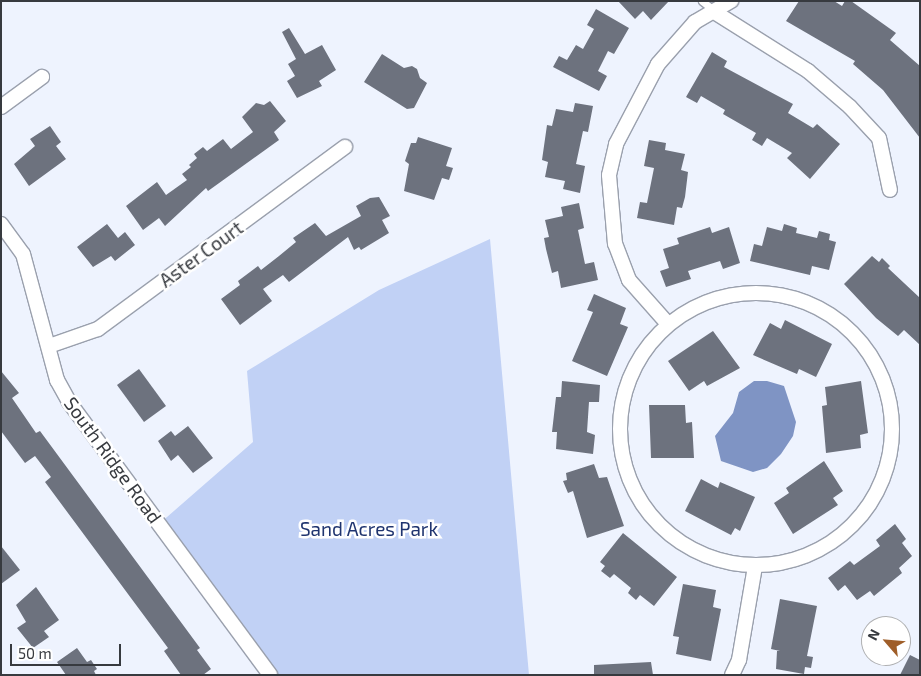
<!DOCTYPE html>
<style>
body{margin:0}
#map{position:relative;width:921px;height:676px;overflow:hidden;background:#eef3fe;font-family:"Exo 2",sans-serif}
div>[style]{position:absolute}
.green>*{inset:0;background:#c1d1f5}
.water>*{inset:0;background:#7f94c4}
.building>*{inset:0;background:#6d727e}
.roads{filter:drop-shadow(1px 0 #9aa0ad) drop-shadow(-1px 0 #9aa0ad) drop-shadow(0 1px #9aa0ad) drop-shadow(0 -1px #9aa0ad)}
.service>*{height:7px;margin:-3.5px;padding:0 3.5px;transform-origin:3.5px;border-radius:3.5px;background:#fff}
.minor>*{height:14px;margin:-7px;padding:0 7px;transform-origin:7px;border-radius:7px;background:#fff}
.minor>.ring{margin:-7px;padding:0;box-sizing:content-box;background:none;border:14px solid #fff;border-radius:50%}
span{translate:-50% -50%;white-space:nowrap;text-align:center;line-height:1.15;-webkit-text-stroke:5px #fff;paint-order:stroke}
.street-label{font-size:19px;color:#373a3f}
.park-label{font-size:19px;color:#1f346f}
.frame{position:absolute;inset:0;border:2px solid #373a3f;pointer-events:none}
.north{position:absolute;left:861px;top:616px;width:50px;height:50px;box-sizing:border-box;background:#fff;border:1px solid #afb0b2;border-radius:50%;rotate:297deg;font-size:14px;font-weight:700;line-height:20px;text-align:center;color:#373a3f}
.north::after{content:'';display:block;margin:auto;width:18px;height:22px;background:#9f5e29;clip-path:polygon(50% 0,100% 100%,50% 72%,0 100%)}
.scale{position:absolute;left:10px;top:644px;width:111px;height:22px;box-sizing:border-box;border:2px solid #373a3f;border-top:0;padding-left:6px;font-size:15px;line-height:18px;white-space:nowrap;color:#373a3f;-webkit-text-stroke:4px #fff;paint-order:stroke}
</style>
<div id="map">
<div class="green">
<div style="clip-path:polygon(490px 239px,529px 675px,277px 675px,159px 524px,253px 442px,247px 371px,379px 290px)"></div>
</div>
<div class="water">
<div style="clip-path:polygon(754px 381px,767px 381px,784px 386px,796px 422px,793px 436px,781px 454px,767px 468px,753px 472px,721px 461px,715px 436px,733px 413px,739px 392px)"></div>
</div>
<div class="building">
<div style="clip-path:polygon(618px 1px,669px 1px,651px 20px,643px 11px,635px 19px)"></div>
<div style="clip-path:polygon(799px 1px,834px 1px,842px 6px,845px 1px,851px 1px,896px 33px,890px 40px,920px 66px,920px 138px,883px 90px,853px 64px,855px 61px,786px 21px)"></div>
<div style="clip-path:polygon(596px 9px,629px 28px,614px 54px,608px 51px,598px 71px,607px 76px,599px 91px,553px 67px,559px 56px,567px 60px,576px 45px,583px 49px,594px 29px,587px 25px)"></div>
<div style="clip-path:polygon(289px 28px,305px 54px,322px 45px,336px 70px,319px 81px,322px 86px,297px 98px,287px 81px,295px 76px,288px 64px,296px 59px,282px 32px)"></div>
<div style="clip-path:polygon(712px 52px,727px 61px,724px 67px,793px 104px,788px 113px,813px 128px,817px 124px,840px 144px,810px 179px,787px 158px,792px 153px,767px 138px,762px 146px,752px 140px,756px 133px,723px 114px,725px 110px,701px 96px,697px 103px,686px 97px)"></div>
<div style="clip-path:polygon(382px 54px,404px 68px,412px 66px,417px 69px,420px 78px,427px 83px,414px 108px,407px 109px,364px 82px)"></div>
<div style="clip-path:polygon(270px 101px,286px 121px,274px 132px,279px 140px,208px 191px,206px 188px,165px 226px,159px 218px,143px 230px,126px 206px,157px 182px,166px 195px,187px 180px,182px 174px,191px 167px,189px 165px,197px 158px,194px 154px,203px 147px,207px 151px,223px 139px,231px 149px,253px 132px,242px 117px,256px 103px,264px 105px)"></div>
<div style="clip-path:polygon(575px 103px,593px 106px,588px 132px,583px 131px,576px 164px,585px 166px,580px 193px,563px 189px,565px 181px,545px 177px,548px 162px,542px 160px,547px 125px,552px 126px,556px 109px,573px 112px)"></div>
<div style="clip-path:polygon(50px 126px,61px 142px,56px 146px,66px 159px,29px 186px,14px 164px,35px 146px,30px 139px)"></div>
<div style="clip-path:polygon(418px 137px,452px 148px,446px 166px,453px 168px,449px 180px,442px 178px,434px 200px,404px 191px,409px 164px,405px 161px,411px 143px,416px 143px)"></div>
<div style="clip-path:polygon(649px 140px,666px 143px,665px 150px,685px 154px,681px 170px,688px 172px,685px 197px,682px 208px,677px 207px,674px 225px,637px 218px,640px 202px,647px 203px,654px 168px,644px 166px)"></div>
<div style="clip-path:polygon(379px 197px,390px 216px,382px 220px,389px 233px,361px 250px,359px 247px,354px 250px,348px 237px,289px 282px,283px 275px,263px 289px,272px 301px,240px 325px,221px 299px,240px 285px,238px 281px,258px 266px,261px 270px,279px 256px,296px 242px,293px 238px,315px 223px,326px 236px,361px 216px,356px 206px,370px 198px)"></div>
<div style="clip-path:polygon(579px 203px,584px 228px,578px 230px,585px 264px,594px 262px,598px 280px,561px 288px,558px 271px,552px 273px,546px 249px,544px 238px,549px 237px,545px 220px,563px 216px,561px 207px)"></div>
<div style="clip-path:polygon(107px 224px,118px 238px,125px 232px,135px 245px,115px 261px,111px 256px,93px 267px,77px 247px)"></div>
<div style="clip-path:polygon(784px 224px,797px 228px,796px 233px,817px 238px,819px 231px,830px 234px,829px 240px,836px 242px,829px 270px,812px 266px,810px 275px,750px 261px,754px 244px,762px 246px,767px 227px,782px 231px)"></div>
<div style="clip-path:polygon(710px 227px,712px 233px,729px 227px,740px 263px,723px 269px,720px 261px,688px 271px,691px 279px,666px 287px,660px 271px,669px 268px,663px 249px,679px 244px,677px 238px)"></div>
<div style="clip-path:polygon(872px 256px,879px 262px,882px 258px,890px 266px,888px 268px,920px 298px,920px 345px,904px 330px,898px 336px,876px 318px,844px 284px)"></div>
<div style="clip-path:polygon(594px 294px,626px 308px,620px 324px,628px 327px,607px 376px,572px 361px,593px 312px,587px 310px)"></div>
<div style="clip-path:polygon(785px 320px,832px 344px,816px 377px,799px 369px,797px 374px,753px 355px,770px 323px,781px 329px)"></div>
<div style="clip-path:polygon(713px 331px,740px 368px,707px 386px,704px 381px,689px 391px,668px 361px)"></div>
<div style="clip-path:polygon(139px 369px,166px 406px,144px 422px,117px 385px)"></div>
<div style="clip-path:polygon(1px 371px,19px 393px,12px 398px,36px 433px,40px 431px,200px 648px,197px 650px,211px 669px,203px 675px,181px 675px,164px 651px,168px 648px,45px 482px,51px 477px,35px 456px,25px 463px,1px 431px)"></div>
<div style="clip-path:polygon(562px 381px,600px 385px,599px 402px,589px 402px,587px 432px,595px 435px,593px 454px,556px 449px,557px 432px,552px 432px,556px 397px,561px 397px)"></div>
<div style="clip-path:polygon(861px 381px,868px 433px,860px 435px,861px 448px,826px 453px,822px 406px,827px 405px,825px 387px)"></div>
<div style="clip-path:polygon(649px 405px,685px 405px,686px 423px,692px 422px,694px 458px,651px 458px)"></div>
<div style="clip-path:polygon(188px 426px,213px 458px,193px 473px,178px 455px,171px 461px,158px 441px,171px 431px,175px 436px)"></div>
<div style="clip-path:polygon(824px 461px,843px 491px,833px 498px,838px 505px,793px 534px,774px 503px,789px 493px,786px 488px)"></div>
<div style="clip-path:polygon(594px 464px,599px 478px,607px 477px,624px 526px,587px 538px,573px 491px,568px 493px,563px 481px,567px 480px,566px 473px)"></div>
<div style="clip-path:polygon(701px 479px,718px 488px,720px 482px,755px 497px,740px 531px,735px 528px,731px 535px,685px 511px)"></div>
<div style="clip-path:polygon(895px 524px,906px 539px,902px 543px,912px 556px,899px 568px,902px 573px,874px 596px,870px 591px,857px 600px,845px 585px,838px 591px,828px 578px,850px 561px,854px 565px,880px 546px,876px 540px)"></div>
<div style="clip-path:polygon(623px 533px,677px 577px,654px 606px,640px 595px,636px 600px,628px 593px,631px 588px,614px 574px,610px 578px,601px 571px,605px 566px,600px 562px)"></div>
<div style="clip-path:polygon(1px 546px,20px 570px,1px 584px)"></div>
<div style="clip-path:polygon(683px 584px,716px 590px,713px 607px,721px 609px,711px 661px,676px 654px,679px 637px,673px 636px)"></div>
<div style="clip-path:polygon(36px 587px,59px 620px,44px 631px,49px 637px,33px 648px,17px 628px,26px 622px,16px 605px)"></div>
<div style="clip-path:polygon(780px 599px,817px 606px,807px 656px,813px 657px,811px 668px,805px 667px,804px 674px,776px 669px,777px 651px,780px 651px,771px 649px)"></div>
<div style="clip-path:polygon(77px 648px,87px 662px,91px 660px,97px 669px,94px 671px,96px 675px,66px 675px,57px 662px)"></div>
<div style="clip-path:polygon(910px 655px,920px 660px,920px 675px,900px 675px)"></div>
<div style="clip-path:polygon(651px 662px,653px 675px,594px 675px,594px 665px)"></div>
</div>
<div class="roads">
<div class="service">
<div style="left:702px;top:1px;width:18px;rotate:38deg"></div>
</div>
<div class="minor">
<div style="left:716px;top:13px;width:109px;rotate:32.2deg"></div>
<div style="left:808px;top:71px;width:55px;rotate:40.6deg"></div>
<div style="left:850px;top:107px;width:42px;rotate:46.9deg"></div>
<div style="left:879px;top:138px;width:53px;rotate:78.1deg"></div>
<div style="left:1px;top:107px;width:51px;rotate:-36.2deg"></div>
<div style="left:1px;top:224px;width:37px;rotate:54deg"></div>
<div style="left:23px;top:254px;width:131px;rotate:74.9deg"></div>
<div style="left:57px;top:380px;width:25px;rotate:61deg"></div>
<div style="left:69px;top:402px;width:339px;rotate:53.6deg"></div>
<div class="ring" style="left:620px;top:293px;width:258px;height:258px"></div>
<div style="left:668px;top:324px;width:59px;rotate:-131.6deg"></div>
<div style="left:629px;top:280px;width:39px;rotate:-111deg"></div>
<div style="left:615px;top:244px;width:69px;rotate:-95deg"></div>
<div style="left:609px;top:175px;width:32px;rotate:-77deg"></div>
<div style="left:616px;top:144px;width:90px;rotate:-62.3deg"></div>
<div style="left:658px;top:64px;width:56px;rotate:-48.6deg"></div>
<div style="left:695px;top:22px;width:42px;rotate:-30.3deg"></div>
<div style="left:49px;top:346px;width:52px;rotate:-19.1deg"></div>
<div style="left:98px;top:329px;width:307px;rotate:-36.4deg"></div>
<div style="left:732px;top:675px;width:17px;rotate:-65deg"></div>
<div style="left:739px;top:660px;width:95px;rotate:-80.3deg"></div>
</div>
</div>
<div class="street-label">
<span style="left:201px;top:254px;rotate:-36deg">Aster Court</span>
<span style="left:113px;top:460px;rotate:54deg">South Ridge Road</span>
</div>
<div class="park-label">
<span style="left:369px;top:529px">Sand Acres Park</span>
</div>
<div class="frame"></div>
<div class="north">N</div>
<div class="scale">50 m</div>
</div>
